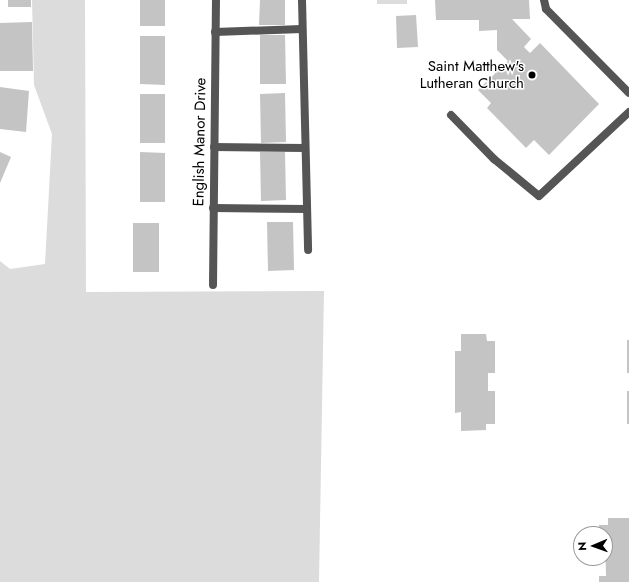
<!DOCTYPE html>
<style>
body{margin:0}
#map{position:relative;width:629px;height:582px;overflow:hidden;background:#fff;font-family:Jost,sans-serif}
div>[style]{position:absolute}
.green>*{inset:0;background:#dcdcdc}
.building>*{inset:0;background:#c4c4c4}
.lane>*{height:8px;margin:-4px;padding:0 4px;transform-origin:4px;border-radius:4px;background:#555}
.street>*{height:8px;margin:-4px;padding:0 4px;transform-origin:4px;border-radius:4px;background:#555}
.dots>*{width:11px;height:11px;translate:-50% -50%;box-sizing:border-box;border:2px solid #fff;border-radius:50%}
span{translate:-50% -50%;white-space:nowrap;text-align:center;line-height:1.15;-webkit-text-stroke:3px #fff;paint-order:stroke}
.poi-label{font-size:15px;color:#000}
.right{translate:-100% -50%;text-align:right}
.street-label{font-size:15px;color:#000}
.north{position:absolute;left:573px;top:526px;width:40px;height:40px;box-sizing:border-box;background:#fff;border:1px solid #999;border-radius:50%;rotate:268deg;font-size:11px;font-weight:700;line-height:16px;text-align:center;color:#000}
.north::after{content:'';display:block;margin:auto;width:14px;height:18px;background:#000;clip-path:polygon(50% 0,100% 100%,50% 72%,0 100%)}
</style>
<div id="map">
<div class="green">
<div style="clip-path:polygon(32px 0,85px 0,86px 292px,324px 291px,319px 582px,0 582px,0 261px,10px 269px,45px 264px,52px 134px,34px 85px)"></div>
<div style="clip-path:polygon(377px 0,407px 0,407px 4px,377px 4px)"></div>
</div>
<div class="building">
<div style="clip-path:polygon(8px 0,31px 0,31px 7px,8px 7px)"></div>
<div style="clip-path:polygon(140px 0,165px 0,165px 26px,140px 26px)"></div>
<div style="clip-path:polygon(260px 0,285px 0,285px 25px,259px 25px)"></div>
<div style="clip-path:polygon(435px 0,529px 0,530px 19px,512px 19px,531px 39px,524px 47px,530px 53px,540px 43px,599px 104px,549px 155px,534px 140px,526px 148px,487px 108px,491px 103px,478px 90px,508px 61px,497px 50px,497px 30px,479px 31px,479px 20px,436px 20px)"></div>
<div style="clip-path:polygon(416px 15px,418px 47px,397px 48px,396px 16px)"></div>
<div style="clip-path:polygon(32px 22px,33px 71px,0 71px,0 23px)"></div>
<div style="clip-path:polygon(260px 35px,285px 35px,286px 84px,260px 84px)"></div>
<div style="clip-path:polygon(140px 36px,165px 36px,165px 85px,140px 84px)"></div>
<div style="clip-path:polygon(0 87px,29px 91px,26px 132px,0 129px)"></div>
<div style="clip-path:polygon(285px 93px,286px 142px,261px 143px,260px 94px)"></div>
<div style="clip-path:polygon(140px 94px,165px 94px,165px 143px,140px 143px)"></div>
<div style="clip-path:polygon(0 152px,11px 157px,0 183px)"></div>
<div style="clip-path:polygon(140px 152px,165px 153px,165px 202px,140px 202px)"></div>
<div style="clip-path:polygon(260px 152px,285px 152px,286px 200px,261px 201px)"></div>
<div style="clip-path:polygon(267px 222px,293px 222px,294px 270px,268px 271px)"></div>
<div style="clip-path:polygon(133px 223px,159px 223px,159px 272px,133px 272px)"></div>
<div style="clip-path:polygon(461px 334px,486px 334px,487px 341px,495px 341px,495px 373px,488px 373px,488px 391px,495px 391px,495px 424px,486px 424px,486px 430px,461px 431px,461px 412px,455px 413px,455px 351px,461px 351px)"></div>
<div style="clip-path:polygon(627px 340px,629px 340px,629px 373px,627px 373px)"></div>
<div style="clip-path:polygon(627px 391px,629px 391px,629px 424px,627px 424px)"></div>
<div style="clip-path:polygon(608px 518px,629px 518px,629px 582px,599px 582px,599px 576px,606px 576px,605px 534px,599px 534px,599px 525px,608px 525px)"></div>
</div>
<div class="lane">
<div style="left:302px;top:0;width:250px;rotate:88.6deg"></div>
<div style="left:544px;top:0;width:9px;rotate:77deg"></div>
<div style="left:546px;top:9px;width:118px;rotate:45.3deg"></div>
<div style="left:215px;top:32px;width:87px;rotate:-2deg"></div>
<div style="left:451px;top:115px;width:62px;rotate:45.7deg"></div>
<div style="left:494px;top:159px;width:58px;rotate:39.4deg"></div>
<div style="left:539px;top:196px;width:123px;rotate:-43deg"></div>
<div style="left:214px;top:147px;width:91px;rotate:0.6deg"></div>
<div style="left:213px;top:208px;width:94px;rotate:0.6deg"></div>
</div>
<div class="street">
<div style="left:213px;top:285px;width:285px;rotate:-89.4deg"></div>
</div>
<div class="dots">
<div style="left:532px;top:75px;background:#000"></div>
</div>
<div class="poi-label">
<span class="right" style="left:524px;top:75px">Saint Matthew's<br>Lutheran Church</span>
</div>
<div class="street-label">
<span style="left:200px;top:142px;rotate:-89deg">English Manor Drive</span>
</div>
<div class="north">N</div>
</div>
